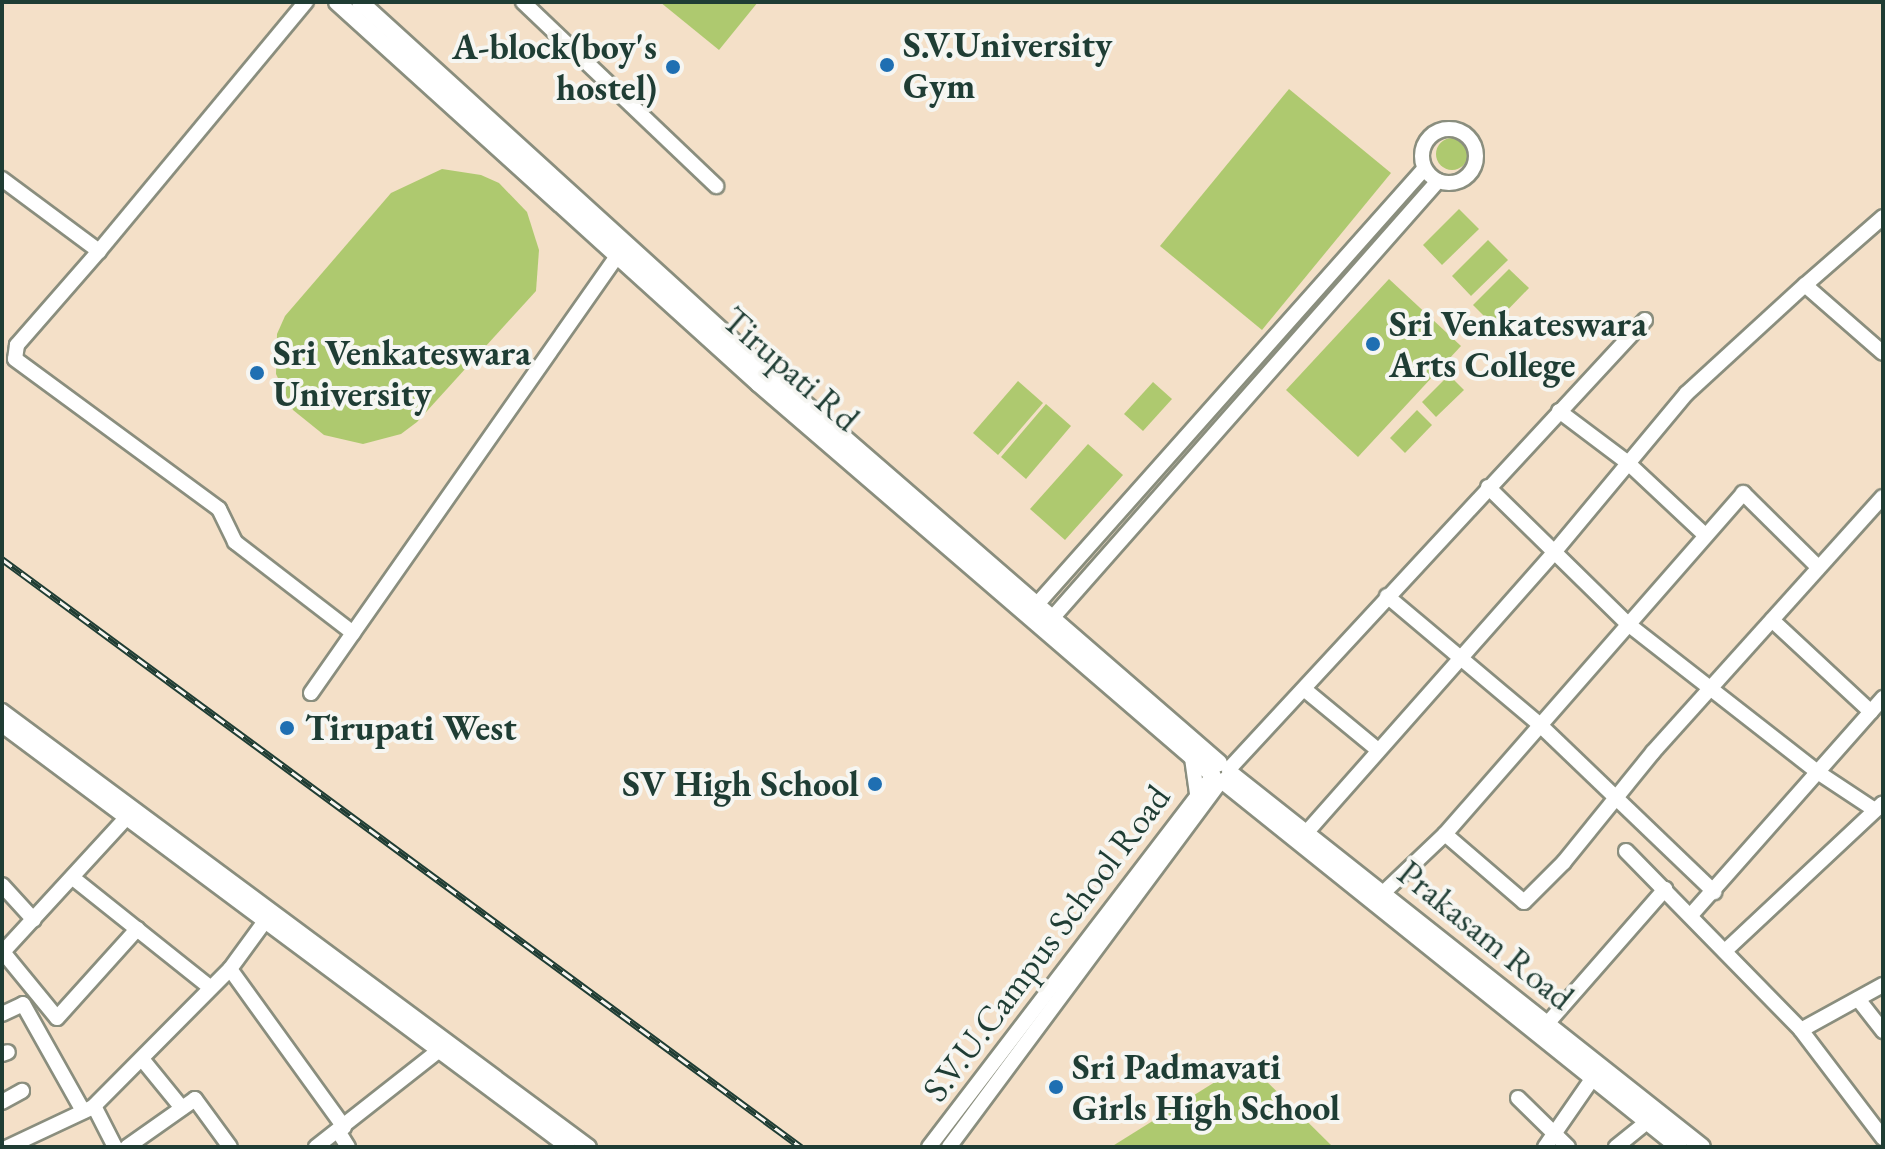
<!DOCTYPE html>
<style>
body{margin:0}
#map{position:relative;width:1885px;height:1149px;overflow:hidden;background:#f4e0c8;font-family:"EB Garamond",serif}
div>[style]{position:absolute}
.green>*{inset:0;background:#aec96f}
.round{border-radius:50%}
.roads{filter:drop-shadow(2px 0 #8a8e7e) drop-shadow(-2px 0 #8a8e7e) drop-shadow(0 2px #8a8e7e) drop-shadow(0 -2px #8a8e7e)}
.minor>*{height:14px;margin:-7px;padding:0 7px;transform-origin:7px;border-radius:7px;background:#fff}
.minor>.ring{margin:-7px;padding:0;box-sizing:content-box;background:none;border:14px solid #fff;border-radius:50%}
.major>*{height:16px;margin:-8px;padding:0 8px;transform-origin:8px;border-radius:8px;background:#fff}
.rail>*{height:7px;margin-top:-3.5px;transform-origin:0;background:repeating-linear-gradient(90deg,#f6f6f2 0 12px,#1f3d34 0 24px);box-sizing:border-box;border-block:2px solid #1f3d34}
.dots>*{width:22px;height:22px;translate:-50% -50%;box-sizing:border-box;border:4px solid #f6f6f2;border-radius:50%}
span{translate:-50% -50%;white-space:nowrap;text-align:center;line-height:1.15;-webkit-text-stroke:8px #f6f6f2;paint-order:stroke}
.poi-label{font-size:36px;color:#1f3d34;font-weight:700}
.left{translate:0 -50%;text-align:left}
.right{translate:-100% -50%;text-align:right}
.street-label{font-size:36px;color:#1f3d34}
.frame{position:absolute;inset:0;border:4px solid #1f3d34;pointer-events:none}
</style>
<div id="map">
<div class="green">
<div style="clip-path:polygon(660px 2px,758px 2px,719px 50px)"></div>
<div style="clip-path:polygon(1289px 89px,1391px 173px,1262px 330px,1160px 246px)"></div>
<div class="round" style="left:1436px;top:138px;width:32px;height:32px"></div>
<div style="clip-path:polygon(442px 169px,481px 175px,499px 183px,527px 212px,539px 250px,536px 291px,417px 422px,401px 434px,363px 444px,324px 435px,293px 410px,276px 374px,277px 334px,285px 316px,391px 193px)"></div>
<div style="clip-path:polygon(1459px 209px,1479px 229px,1442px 265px,1423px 245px)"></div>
<div style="clip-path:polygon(1488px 240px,1508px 260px,1471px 296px,1452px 276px)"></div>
<div style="clip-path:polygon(1509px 269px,1529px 288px,1493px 325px,1473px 305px)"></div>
<div style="clip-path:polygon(1389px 279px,1461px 346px,1358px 457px,1286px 390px)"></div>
<div style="clip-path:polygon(1449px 375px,1464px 390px,1436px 417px,1422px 402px)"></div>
<div style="clip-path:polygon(1018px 381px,1043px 403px,998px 455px,973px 433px)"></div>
<div style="clip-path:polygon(1153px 382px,1172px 399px,1143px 431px,1124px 414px)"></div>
<div style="clip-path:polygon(1046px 404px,1071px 426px,1026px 479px,1001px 457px)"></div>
<div style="clip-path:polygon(1417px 410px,1432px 425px,1405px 453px,1390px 438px)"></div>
<div style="clip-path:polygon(1088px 444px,1123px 475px,1065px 540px,1030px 509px)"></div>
<div style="clip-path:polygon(1247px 1062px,1333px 1147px,1111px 1147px)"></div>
</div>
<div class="roads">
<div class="minor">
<div style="left:523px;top:2px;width:267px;rotate:43.6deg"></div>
<div class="ring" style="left:1422px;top:129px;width:40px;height:40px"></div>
<div style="left:2px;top:179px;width:121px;rotate:36.6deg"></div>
<div style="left:99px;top:251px;width:324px;rotate:-50.3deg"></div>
<div style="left:1883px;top:217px;width:103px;rotate:138.9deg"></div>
<div style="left:1805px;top:285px;width:103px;rotate:41.1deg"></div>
<div style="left:99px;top:251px;width:125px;rotate:131.1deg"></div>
<div style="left:17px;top:345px;width:14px;rotate:98deg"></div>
<div style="left:15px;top:359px;width:253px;rotate:36.3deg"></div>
<div style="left:219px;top:509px;width:37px;rotate:64deg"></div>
<div style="left:235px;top:542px;width:149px;rotate:37.6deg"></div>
<div style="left:1559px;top:411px;width:85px;rotate:36.9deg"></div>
<div style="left:1627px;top:462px;width:107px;rotate:43.1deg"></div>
<div style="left:1488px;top:487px;width:196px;rotate:44.4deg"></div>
<div style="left:1628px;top:624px;width:242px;rotate:38deg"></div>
<div style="left:1819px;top:773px;width:67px;rotate:33.5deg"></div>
<div style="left:1387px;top:596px;width:199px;rotate:40.1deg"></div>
<div style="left:1539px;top:724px;width:243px;rotate:43.8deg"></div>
<div style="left:1031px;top:611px;width:591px;rotate:-48.36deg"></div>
<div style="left:1772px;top:620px;width:135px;rotate:42.9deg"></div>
<div style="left:1047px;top:624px;width:591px;rotate:-48.57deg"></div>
<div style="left:1304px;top:689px;width:96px;rotate:39.5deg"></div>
<div style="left:311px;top:693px;width:533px;rotate:-55deg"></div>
<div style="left:2px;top:711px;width:731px;rotate:36.6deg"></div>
<div style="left:2px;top:725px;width:706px;rotate:36.71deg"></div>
<div style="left:1192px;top:758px;width:36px;rotate:82deg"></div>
<div style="left:1229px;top:769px;width:612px;rotate:-47.18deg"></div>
<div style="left:1306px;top:833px;width:378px;rotate:-48.5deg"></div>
<div style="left:1556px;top:550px;width:204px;rotate:-50.2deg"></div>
<div style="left:1687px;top:393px;width:160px;rotate:-42.5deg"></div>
<div style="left:1445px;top:834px;width:104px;rotate:40.7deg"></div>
<div style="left:1524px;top:902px;width:57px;rotate:-45deg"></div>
<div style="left:1564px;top:862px;width:141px;rotate:-51deg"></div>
<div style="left:1653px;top:752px;width:343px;rotate:-48deg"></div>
<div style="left:1626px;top:851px;width:250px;rotate:45.6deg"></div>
<div style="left:1801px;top:1030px;width:136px;rotate:52.8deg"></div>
<div style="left:73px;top:878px;width:176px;rotate:38.6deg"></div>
<div style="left:2px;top:885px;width:47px;rotate:47.6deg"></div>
<div style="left:1382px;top:894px;width:87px;rotate:-43.6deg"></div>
<div style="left:1445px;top:834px;width:453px;rotate:-48.8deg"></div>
<div style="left:1743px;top:493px;width:105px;rotate:44.6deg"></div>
<div style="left:1691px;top:915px;width:290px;rotate:-48.5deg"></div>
<div style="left:1725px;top:951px;width:216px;rotate:-43.1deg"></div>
<div style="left:3px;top:952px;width:85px;rotate:50.7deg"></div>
<div style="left:57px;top:1018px;width:120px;rotate:-48deg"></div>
<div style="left:2px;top:953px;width:183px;rotate:-47.4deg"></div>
<div style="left:230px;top:969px;width:59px;rotate:-53.9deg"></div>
<div style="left:1858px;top:999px;width:41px;rotate:52deg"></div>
<div style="left:2px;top:1014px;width:23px;rotate:-25deg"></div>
<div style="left:23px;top:1004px;width:123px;rotate:60.7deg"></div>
<div style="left:1546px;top:1025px;width:181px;rotate:-48.8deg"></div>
<div style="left:1801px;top:1030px;width:94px;rotate:-28.8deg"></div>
<div style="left:2px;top:1054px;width:6px;rotate:-18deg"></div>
<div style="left:142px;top:1059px;width:63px;rotate:50.8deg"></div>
<div style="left:1518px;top:1098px;width:70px;rotate:44.4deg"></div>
<div style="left:2px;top:1102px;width:23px;rotate:-29deg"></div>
<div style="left:338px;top:1131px;width:19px;rotate:58deg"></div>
<div style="left:8px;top:1147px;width:92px;rotate:-25.2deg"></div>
<div style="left:115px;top:1147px;width:46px;rotate:-117.1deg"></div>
<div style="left:94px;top:1106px;width:193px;rotate:-45.2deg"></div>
<div style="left:230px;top:969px;width:195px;rotate:54.2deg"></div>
<div style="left:127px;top:1147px;width:83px;rotate:-35.2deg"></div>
<div style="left:195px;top:1099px;width:59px;rotate:53.9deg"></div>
<div style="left:316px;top:1147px;width:155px;rotate:-38.2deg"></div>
<div style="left:929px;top:1147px;width:466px;rotate:-52.6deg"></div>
<div style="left:949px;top:1147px;width:455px;rotate:-53.4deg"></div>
<div style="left:1545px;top:1147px;width:83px;rotate:-55.3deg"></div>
<div style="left:1616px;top:1147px;width:40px;rotate:-39deg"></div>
</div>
<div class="major">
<div style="left:337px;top:2px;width:569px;rotate:42.15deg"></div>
<div style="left:759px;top:384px;width:598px;rotate:40.73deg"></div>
<div style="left:360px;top:2px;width:519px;rotate:42.27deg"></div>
<div style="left:744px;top:351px;width:629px;rotate:40.94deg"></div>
<div style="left:1230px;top:773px;width:602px;rotate:38.39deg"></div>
<div style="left:1223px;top:781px;width:585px;rotate:38.75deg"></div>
</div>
</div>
<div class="rail">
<div style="left:2px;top:559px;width:992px;rotate:36.35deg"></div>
</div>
<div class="dots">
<div style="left:887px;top:65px;background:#1f6fb2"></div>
<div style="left:673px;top:67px;background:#1f6fb2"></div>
<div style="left:1373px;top:344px;background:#1f6fb2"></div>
<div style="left:257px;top:373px;background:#1f6fb2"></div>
<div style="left:287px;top:728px;background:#1f6fb2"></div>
<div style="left:875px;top:784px;background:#1f6fb2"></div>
<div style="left:1056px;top:1087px;background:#1f6fb2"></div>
</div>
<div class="poi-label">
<span class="left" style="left:903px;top:65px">S.V.University<br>Gym</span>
<span class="right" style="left:657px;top:67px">A-block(boy's<br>hostel)</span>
<span class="left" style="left:1389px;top:344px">Sri Venkateswara<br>Arts College</span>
<span class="left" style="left:273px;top:373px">Sri Venkateswara<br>University</span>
<span class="left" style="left:305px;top:728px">Tirupati West</span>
<span class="right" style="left:859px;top:784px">SV High School</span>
<span class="left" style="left:1072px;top:1087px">Sri Padmavati<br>Girls High School</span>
</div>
<div class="street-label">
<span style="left:791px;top:369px;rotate:41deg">Tirupati Rd</span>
<span style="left:1486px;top:935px;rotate:39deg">Prakasam Road</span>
<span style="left:1046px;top:943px;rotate:-53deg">S.V.U.Campus School Road</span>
</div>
<div class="frame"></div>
</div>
